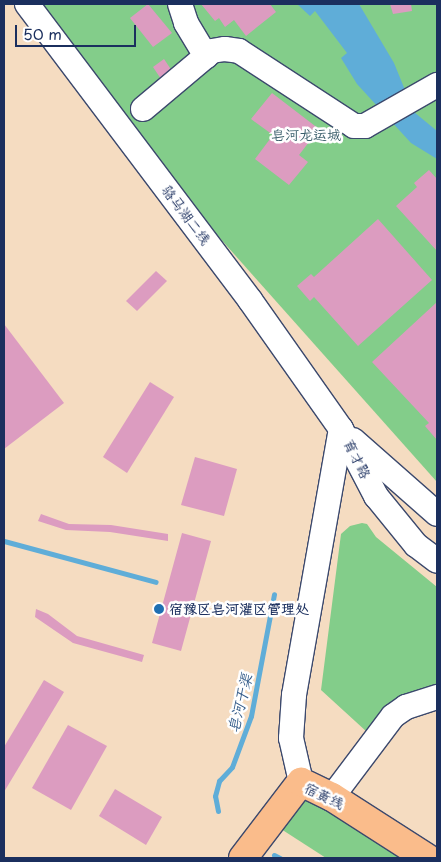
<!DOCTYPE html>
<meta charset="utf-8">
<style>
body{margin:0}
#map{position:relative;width:441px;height:862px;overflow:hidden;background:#f5dcc1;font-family:"Playpen Sans","LXGW WenKai TC",sans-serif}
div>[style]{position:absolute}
.green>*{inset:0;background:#83cd8a}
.water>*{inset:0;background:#5fadd8}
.stream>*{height:5px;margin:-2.5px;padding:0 2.5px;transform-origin:2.5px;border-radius:2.5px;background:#5fadd8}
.building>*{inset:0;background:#dc9cc0}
.roads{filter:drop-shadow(1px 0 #3c496d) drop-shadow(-1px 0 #3c496d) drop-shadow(0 1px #3c496d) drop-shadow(0 -1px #3c496d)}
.minor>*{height:24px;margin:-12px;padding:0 12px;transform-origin:12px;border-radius:12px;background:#fff}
.major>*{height:28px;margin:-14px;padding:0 14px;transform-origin:14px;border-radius:14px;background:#fabc8b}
.dots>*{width:14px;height:14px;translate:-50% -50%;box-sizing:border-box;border:2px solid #fff;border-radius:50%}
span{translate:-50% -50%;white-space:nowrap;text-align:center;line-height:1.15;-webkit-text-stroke:5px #fff;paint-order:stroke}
.park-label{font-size:14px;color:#3a5e6b}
.street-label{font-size:14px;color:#1b2f5e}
.poi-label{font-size:14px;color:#1b2f5e;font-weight:700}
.left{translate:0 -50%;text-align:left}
.water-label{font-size:15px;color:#335b89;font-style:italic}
.frame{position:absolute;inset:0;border:5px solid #1b2f5e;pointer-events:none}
.scale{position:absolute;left:15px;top:25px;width:121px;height:22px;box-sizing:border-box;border:2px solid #1b2f5e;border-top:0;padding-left:6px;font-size:15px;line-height:18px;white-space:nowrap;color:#1b2f5e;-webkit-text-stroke:4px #fff;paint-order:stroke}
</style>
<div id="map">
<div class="green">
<div style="clip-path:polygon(43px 4px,437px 4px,437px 482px,218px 236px)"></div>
<div style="clip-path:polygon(362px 523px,367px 524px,376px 537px,437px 587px,437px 688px,367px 732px,321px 690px,341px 534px,350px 526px)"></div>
<div style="clip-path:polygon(300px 797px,311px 797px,402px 858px,326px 858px,281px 829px)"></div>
</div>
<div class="water">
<div style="clip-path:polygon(297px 4px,359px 4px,394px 63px,414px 112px,437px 131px,437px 159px,411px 143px,357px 84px,341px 58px,347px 53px,315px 11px,310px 16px)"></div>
</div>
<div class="stream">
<div style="left:4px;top:541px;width:157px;rotate:15.1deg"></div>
<div style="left:218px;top:811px;width:15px;rotate:-101deg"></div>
<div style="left:215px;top:796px;width:16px;rotate:-75deg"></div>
<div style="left:219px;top:781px;width:19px;rotate:-47deg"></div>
<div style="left:232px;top:767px;width:54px;rotate:-69.6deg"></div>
<div style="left:251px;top:716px;width:124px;rotate:-79.3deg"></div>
<div style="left:274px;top:855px;width:7px;rotate:27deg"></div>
</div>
<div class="building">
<div style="clip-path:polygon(148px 4px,172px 33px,153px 47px,130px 18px)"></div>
<div style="clip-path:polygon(201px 4px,270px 4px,276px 12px,246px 36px,234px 20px,225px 27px,219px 18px,215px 21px)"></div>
<div style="clip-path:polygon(390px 4px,411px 4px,412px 11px,393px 14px)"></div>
<div style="clip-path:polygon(164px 59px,172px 71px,161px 79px,153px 67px)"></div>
<div style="clip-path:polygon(272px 93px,319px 129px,299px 155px,308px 162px,289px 185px,255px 159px,273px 135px,251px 119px)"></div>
<div style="clip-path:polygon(429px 170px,437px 179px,437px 251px,396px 206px,417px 187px,414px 183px)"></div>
<div style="clip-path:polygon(378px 219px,432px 280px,358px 346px,314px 297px,310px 301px,297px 286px,311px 274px,314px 277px)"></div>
<div style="clip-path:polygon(156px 271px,167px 281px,137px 311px,126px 301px)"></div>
<div style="clip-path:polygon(437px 302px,437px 440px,425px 426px,429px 423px,372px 362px)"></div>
<div style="clip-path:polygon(4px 324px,64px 403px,4px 449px)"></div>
<div style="clip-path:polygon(150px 382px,174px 397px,127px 473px,103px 457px)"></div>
<div style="clip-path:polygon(195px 457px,237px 469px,224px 516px,181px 505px)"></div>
<div style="clip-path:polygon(41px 514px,69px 524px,111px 525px,168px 534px,168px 541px,110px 532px,66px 530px,38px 521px)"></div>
<div style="clip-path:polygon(182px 533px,211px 541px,181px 651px,152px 643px)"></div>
<div style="clip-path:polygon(36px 609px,48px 614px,77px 636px,144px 655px,142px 662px,73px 643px,35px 617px)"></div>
<div style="clip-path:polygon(44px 680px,64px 692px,4px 792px,4px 747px)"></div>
<div style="clip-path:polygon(68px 725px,107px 746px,71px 810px,32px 788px)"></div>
<div style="clip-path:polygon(115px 789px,162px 817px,146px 845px,99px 816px)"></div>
</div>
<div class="roads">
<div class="minor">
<div style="left:27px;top:4px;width:371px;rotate:53deg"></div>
<div style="left:250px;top:300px;width:158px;rotate:54.8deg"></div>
<div style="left:341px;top:429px;width:76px;rotate:62.4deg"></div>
<div style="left:376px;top:496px;width:63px;rotate:50.8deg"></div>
<div style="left:416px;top:545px;width:26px;rotate:37deg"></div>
<div style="left:180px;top:4px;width:20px;rotate:72deg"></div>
<div style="left:186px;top:23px;width:39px;rotate:59deg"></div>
<div style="left:143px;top:109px;width:90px;rotate:-40deg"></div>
<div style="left:212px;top:51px;width:13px;rotate:-9deg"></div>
<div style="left:225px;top:49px;width:14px;rotate:8deg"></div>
<div style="left:239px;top:51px;width:137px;rotate:33.1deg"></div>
<div style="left:354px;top:126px;width:11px"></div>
<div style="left:365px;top:126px;width:83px;rotate:-29.7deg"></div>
<div style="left:353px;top:440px;width:112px;rotate:41.4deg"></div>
<div style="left:301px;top:782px;width:45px;rotate:-102.8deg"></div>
<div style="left:291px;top:738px;width:43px;rotate:-86deg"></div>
<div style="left:294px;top:695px;width:270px;rotate:-80deg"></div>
<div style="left:332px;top:797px;width:101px;rotate:-53deg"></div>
<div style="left:393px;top:716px;width:16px;rotate:-35deg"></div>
<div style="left:406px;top:707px;width:33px;rotate:-18deg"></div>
</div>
<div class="major">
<div style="left:243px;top:858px;width:96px;rotate:-52.7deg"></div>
<div style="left:301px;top:782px;width:34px;rotate:26deg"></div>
<div style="left:332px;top:797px;width:113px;rotate:32.7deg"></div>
</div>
</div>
<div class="dots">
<div style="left:159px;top:609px;background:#1f6fb2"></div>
</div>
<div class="park-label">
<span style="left:306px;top:135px">皂河龙运城</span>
</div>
<div class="street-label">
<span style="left:186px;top:215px;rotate:53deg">骆马湖二线</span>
<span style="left:357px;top:459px;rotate:63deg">育才路</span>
<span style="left:324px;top:796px;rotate:26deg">宿黄线</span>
</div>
<div class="poi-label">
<span class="left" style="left:169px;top:609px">宿豫区皂河灌区管理处</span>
</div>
<div class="water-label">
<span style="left:239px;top:703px;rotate:-76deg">皂河干渠</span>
</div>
<div class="frame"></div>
<div class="scale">50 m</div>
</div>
